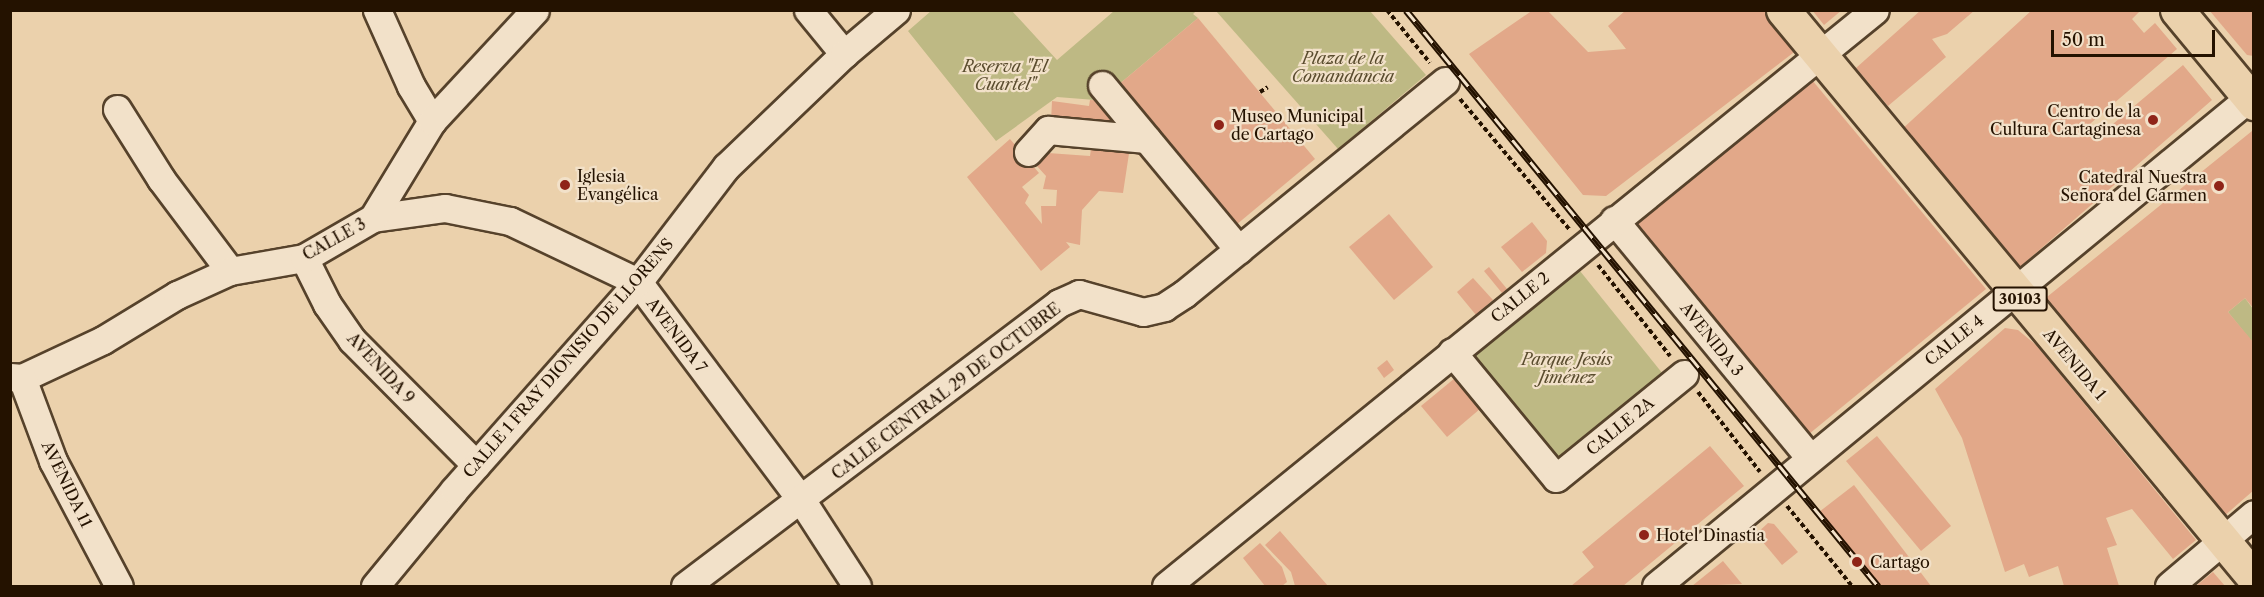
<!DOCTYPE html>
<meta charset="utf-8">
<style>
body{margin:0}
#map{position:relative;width:2264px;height:597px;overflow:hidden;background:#ebd1ac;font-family:"Libre Caslon Text",serif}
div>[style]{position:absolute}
.green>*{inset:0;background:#beb984}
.building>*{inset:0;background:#e2a889}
.path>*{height:4px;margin-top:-2px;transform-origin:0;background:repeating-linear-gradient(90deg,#241200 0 4.5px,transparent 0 7.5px)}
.roads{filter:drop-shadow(2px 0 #56422b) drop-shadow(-2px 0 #56422b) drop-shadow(0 2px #56422b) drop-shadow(0 -2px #56422b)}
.minor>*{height:27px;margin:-13.5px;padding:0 13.5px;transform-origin:13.5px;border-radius:13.5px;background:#f2e1c9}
.major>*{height:33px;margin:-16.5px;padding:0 16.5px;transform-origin:16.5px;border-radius:16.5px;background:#ebd1ac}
.rail>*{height:7px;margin-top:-3.5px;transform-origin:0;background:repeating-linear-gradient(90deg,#f2e1c9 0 14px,#241200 0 28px);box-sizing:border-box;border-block:2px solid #241200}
.dots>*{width:16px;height:16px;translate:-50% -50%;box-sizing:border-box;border:3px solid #f2e1c9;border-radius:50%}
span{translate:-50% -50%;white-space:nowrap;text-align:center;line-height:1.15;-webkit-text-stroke:4.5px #f2e1c9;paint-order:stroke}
.shield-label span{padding:2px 4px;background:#f2e1c9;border:2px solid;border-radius:4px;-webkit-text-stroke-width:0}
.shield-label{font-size:15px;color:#241200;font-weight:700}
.park-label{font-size:16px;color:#5a4c2e;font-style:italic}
.poi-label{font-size:16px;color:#241200}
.right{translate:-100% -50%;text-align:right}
.left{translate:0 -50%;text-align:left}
.street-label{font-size:16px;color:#241200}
.frame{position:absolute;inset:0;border:12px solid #241200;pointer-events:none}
.scale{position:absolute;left:2051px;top:30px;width:164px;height:27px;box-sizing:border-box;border:3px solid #241200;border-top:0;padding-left:8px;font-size:18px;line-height:21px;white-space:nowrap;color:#241200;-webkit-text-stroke:4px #f2e1c9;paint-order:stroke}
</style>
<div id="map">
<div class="green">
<div style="clip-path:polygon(931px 11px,1012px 11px,1057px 60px,1114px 11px,1196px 11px,1193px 14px,1198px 18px,1117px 86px,1108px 101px,1057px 97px,996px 141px,908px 31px)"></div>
<div style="clip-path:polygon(1216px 11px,1370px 11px,1426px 75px,1338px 149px)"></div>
<div style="clip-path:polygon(1576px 266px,1667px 379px,1557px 466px,1468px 356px)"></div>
<div style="clip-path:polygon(2245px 298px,2253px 309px,2253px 343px,2228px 312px)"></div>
</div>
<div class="building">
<div style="clip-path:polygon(1533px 10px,1547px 10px,1588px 52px,1626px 49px,1608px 26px,1626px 10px,1766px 10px,1793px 40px,1793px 53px,1606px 196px,1583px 195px,1469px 54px)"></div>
<div style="clip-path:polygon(1812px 10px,1842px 10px,1824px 25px)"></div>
<div style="clip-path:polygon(1921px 10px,1975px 10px,1947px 34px,1932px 39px,1946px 57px,1888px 106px,1856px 68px)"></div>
<div style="clip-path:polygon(2032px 10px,2141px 10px,2132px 19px,2144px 33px,2155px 23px,2177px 49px,2084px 129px,2094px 140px,2183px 65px,2212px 100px,2014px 272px,1900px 131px)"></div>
<div style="clip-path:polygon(2209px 10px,2254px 10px,2254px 56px,2247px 55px)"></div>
<div style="clip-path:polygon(1198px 18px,1315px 159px,1236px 225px,1117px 86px)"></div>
<div style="clip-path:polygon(1812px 80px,1986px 289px,1809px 434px,1637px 224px)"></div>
<div style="clip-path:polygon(1090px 100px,1108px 101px,1117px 127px,1051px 122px,1052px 101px,1089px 106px)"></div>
<div style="clip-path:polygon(2252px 131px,2254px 309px,2245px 298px,2228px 312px,2254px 343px,2254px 490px,2223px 517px,2042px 301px)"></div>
<div style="clip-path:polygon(1010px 139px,1039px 173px,1022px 187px,1029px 195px,1025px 203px,1042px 224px,1041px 206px,1056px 206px,1057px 190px,1043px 189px,1046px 176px,1036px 165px,1048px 153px,1090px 156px,1092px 141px,1130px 147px,1123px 193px,1099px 191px,1082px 210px,1080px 245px,1066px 242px,1070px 247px,1041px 271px,967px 177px)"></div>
<div style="clip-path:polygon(1389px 214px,1433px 267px,1394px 300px,1349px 247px)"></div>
<div style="clip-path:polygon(1532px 222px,1547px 241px,1546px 253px,1522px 272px,1501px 247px)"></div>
<div style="clip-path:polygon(1489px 267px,1507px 289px,1502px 293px,1484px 271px)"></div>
<div style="clip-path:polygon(1473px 278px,1493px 300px,1476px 315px,1457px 292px)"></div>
<div style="clip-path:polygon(2005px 328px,2018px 330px,2036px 345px,2196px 540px,2173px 559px,2132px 509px,2106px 518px,2117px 545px,2107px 548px,2119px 586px,2064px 586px,2058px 566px,2029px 577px,2024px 564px,2005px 572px,1962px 438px,1935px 389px)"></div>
<div style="clip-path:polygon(1387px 360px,1394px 370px,1384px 378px,1377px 368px)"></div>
<div style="clip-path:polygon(1455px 378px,1467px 379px,1487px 403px,1447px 437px,1421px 406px)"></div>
<div style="clip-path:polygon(1877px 436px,1951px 526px,1921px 551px,1846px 461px)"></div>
<div style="clip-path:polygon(1710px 446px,1744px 486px,1623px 586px,1571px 586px,1594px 567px,1582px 552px)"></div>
<div style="clip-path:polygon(1854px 485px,1931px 586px,1875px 586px,1819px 512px)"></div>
<div style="clip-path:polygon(1768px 523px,1774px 524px,1798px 552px,1782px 565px,1756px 534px)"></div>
<div style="clip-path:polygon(1280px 531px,1328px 586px,1295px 586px,1291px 572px,1265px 545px)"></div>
<div style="clip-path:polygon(1260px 543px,1282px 567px,1287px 582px,1282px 586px,1265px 586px,1243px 558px)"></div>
<div style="clip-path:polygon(1723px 561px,1742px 584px,1692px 586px)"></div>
<div style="clip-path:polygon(2213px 572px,2225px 586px,2196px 586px)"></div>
</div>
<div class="path">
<div style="left:1387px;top:10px;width:68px;rotate:50.9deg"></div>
<div style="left:1260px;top:92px;width:9px;rotate:-32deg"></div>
<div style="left:1460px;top:99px;width:170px;rotate:50deg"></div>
<div style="left:1598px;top:265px;width:116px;rotate:51.6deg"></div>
<div style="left:1698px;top:392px;width:101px;rotate:52.2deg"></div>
<div style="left:1787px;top:506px;width:103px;rotate:50.9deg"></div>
</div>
<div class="roads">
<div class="minor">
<div style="left:377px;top:10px;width:83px;rotate:65.9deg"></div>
<div style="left:411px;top:86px;width:41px;rotate:59deg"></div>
<div style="left:808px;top:10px;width:57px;rotate:50.7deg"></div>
<div style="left:1102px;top:85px;width:214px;rotate:50.3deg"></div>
<div style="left:117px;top:109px;width:83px;rotate:57.8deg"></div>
<div style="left:161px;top:179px;width:115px;rotate:53.1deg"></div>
<div style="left:1028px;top:152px;width:30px;rotate:-48deg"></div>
<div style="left:1048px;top:130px;width:99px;rotate:5.2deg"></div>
<div style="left:373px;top:218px;width:73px;rotate:-7.9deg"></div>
<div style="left:445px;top:208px;width:66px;rotate:11.3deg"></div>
<div style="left:510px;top:221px;width:142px;rotate:25.5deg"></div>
<div style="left:638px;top:282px;width:274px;rotate:53.2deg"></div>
<div style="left:802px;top:501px;width:101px;rotate:57.1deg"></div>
<div style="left:1614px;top:220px;width:308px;rotate:50.5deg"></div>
<div style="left:304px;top:258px;width:51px;rotate:63.4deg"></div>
<div style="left:327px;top:304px;width:44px;rotate:55.2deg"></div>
<div style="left:352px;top:340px;width:176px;rotate:45.2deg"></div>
<div style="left:1452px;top:352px;width:163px;rotate:50.5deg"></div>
<div style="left:1556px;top:478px;width:165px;rotate:-39.1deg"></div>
<div style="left:10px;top:377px;width:12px;rotate:5deg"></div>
<div style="left:22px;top:378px;width:89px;rotate:-25.1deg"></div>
<div style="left:103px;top:340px;width:87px;rotate:-31.3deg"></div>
<div style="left:177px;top:295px;width:58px;rotate:-24.4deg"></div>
<div style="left:230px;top:271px;width:75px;rotate:-10deg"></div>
<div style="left:304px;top:258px;width:80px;rotate:-30.1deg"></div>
<div style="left:373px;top:218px;width:114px;rotate:-58.7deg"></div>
<div style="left:432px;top:121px;width:151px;rotate:-47.1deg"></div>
<div style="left:22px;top:378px;width:89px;rotate:69.5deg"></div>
<div style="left:53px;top:461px;width:141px;rotate:62.2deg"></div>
<div style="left:375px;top:586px;width:124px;rotate:-50.5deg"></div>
<div style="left:454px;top:490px;width:278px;rotate:-48.5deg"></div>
<div style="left:638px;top:282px;width:145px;rotate:-52.6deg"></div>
<div style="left:726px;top:167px;width:163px;rotate:-43.8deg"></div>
<div style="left:844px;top:54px;width:68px;rotate:-40.2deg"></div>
<div style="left:685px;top:586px;width:469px;rotate:-37.1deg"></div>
<div style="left:1059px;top:303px;width:22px;rotate:-24deg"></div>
<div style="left:1079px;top:294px;width:66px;rotate:15.7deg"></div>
<div style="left:1143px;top:312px;width:22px;rotate:-13deg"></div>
<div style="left:1164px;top:307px;width:24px;rotate:-33deg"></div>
<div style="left:1184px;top:294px;width:337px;rotate:-39.2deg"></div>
<div style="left:1166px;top:586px;width:913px;rotate:-39.09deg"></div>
<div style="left:1656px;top:586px;width:774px;rotate:-39.45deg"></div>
<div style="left:2169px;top:586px;width:111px;rotate:-40.3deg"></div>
</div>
<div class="major">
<div style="left:1783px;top:10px;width:738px;rotate:50.33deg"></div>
<div style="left:2177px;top:10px;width:121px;rotate:50.4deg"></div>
</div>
</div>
<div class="rail">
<div style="left:1406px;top:10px;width:745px;rotate:50.67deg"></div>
</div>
<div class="dots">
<div style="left:2153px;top:120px;background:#8f2418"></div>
<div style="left:1219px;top:125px;background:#8f2418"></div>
<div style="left:565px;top:185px;background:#8f2418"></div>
<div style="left:2219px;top:186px;background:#8f2418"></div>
<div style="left:1644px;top:535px;background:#8f2418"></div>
<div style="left:1857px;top:562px;background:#8f2418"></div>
</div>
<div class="shield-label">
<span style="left:2020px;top:299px">30103</span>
</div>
<div class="park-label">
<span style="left:1343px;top:67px">Plaza de la<br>Comandancia</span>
<span style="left:1005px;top:75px">Reserva "El<br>Cuartel"</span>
<span style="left:1567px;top:368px">Parque Jesús<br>Jiménez</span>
</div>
<div class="poi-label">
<span class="right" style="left:2141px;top:120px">Centro de la<br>Cultura Cartaginesa</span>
<span class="left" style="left:1231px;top:125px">Museo Municipal<br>de Cartago</span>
<span class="left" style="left:577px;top:185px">Iglesia<br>Evangélica</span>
<span class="right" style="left:2207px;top:186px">Catedral Nuestra<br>Señora del Carmen</span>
<span class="left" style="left:1656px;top:535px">Hotel Dinastia</span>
<span class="left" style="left:1870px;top:562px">Cartago</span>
</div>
<div class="street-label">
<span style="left:334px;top:239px;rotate:-29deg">CALLE 3</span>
<span style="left:1520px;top:297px;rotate:-39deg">CALLE 2</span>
<span style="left:677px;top:335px;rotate:53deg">AVENIDA 7</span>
<span style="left:1712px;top:339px;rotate:51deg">AVENIDA 3</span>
<span style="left:1954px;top:340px;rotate:-39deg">CALLE 4</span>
<span style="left:568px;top:358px;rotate:-49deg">CALLE 1 FRAY DIONISIO DE LLORENS</span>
<span style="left:2075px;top:364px;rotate:50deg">AVENIDA 1</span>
<span style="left:381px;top:368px;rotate:47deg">AVENIDA 9</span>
<span style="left:946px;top:391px;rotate:-37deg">CALLE CENTRAL 29 DE OCTUBRE</span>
<span style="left:1620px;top:426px;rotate:-39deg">CALLE 2A</span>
<span style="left:67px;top:484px;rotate:64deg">AVENIDA 11</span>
</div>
<div class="frame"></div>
<div class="scale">50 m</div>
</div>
